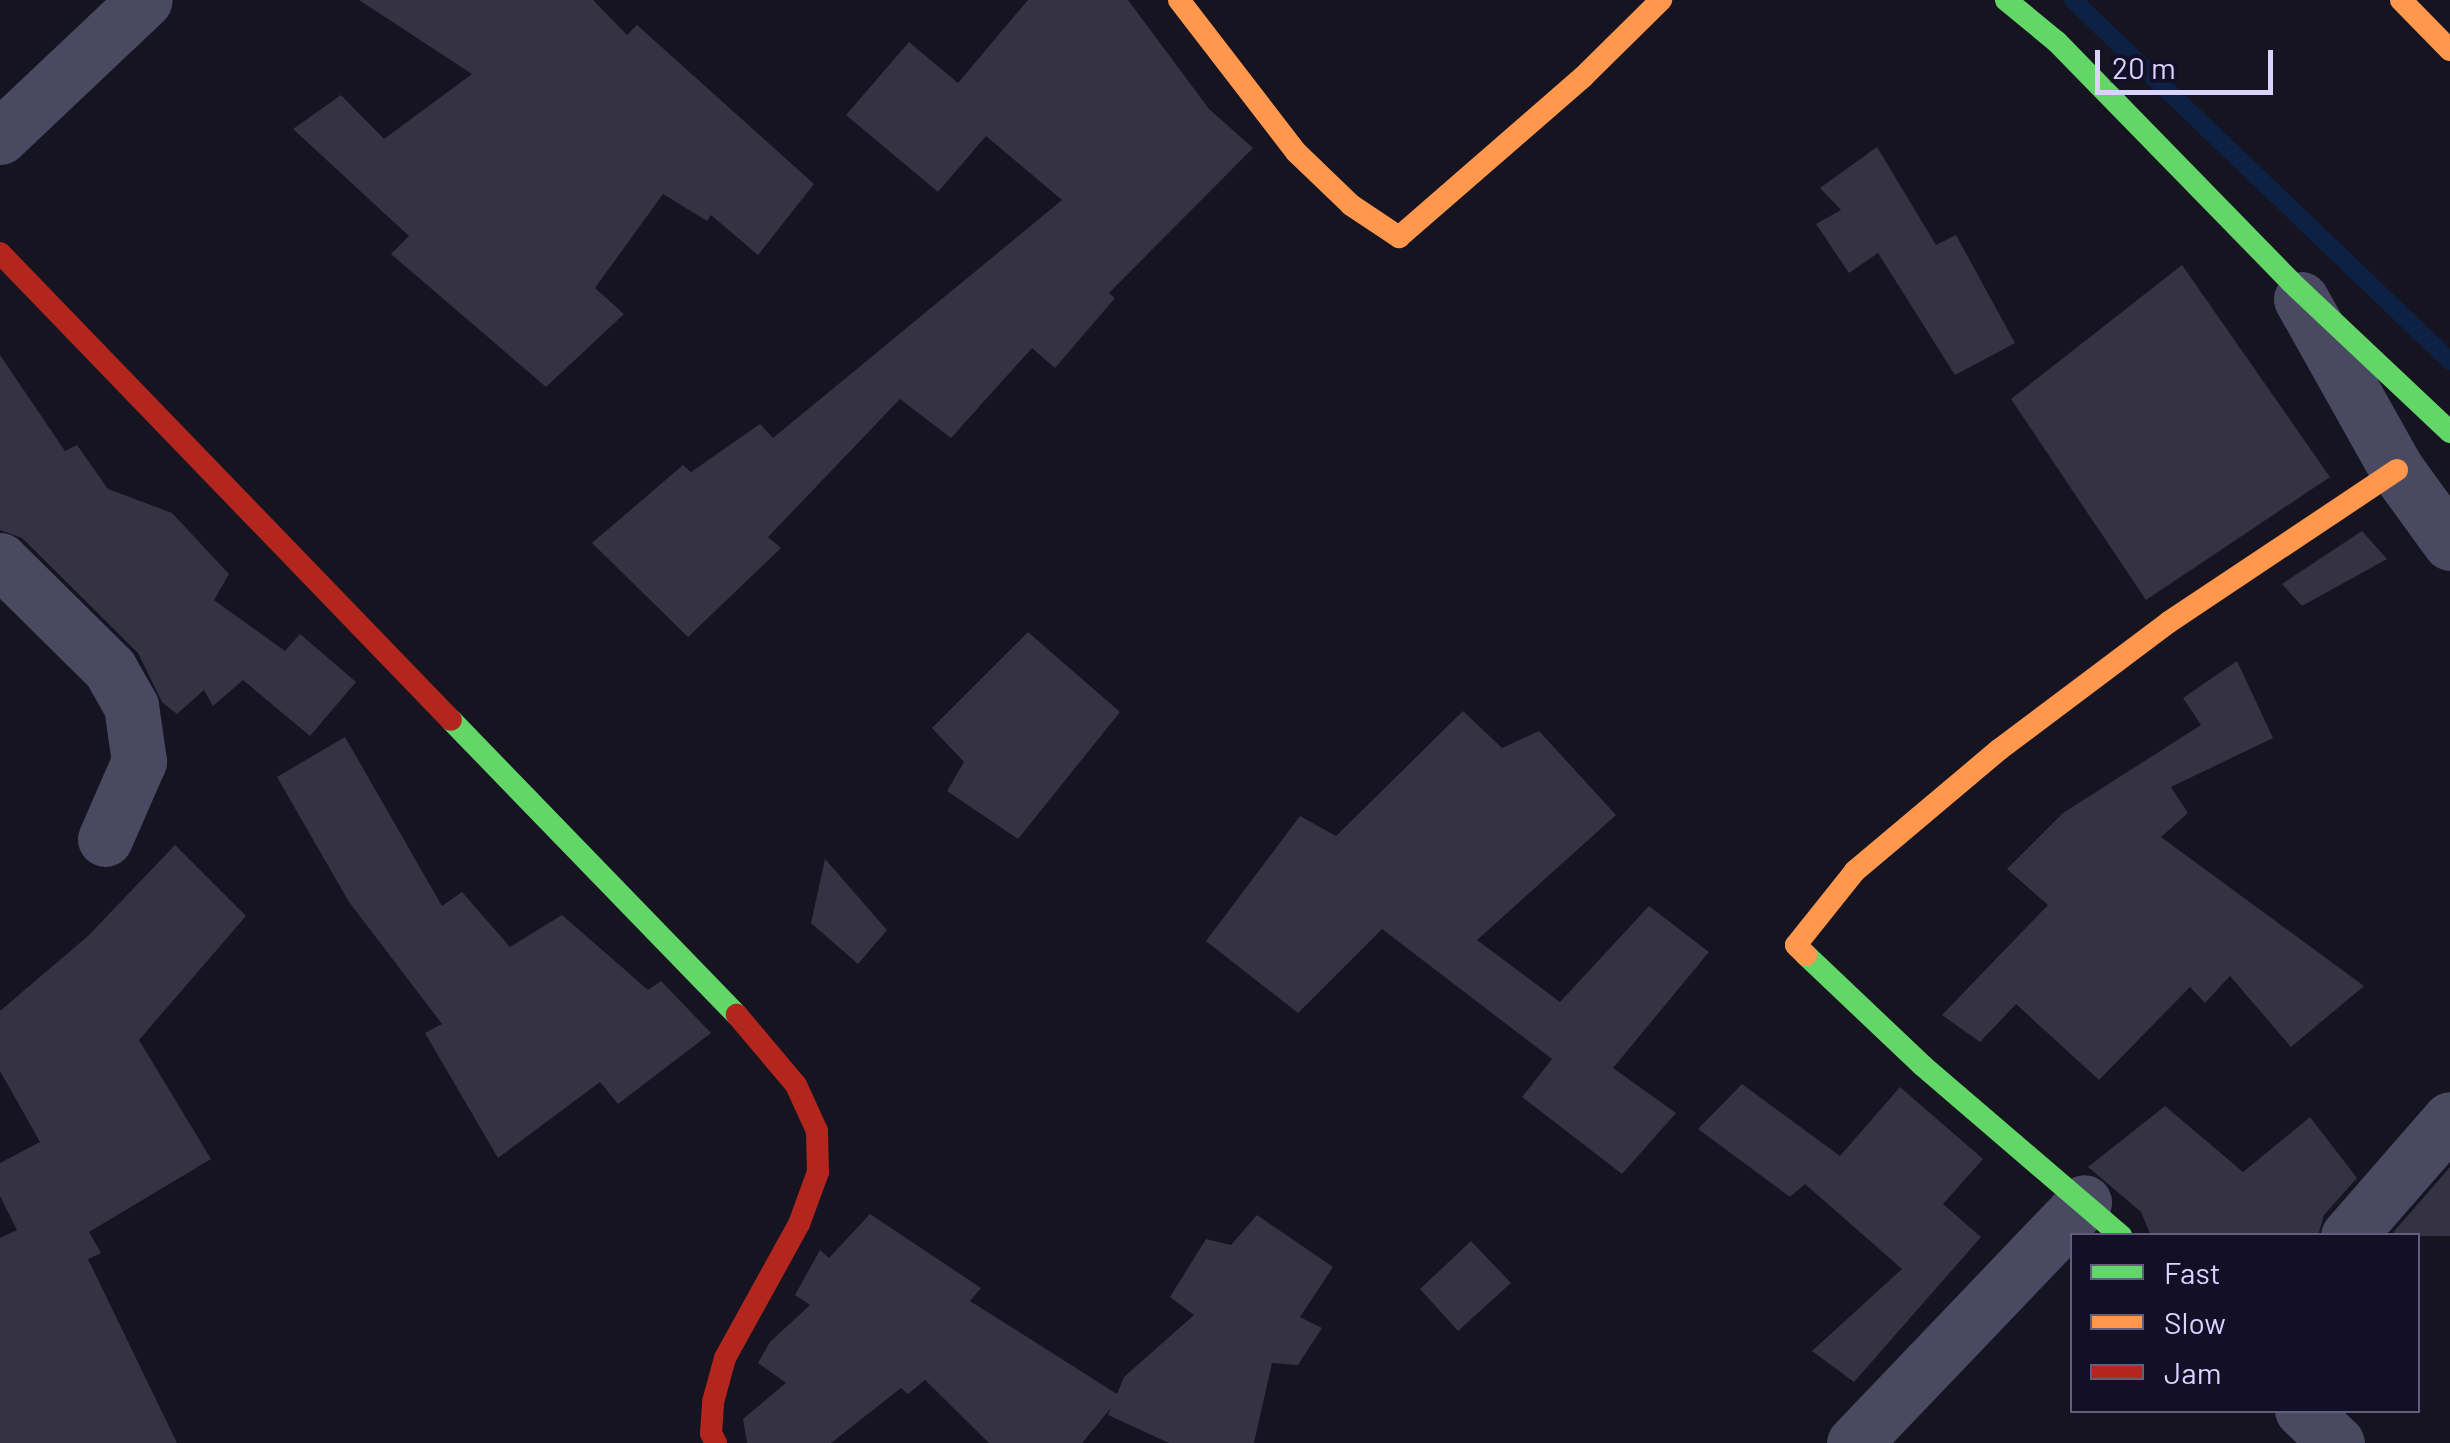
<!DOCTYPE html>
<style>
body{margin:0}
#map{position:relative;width:2450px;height:1443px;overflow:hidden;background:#161421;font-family:Barlow,sans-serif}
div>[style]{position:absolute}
.stream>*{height:18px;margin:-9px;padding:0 9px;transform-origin:9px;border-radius:9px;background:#0d2144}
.building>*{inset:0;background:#343243}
.street>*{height:55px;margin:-27.5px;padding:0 27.5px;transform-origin:27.5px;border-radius:27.5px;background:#4a4962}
.fast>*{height:22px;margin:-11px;padding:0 11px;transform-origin:11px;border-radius:11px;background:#63d668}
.slow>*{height:22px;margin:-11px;padding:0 11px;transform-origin:11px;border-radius:11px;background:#ff974d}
.jam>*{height:22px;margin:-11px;padding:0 11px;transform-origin:11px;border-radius:11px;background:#b3261e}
span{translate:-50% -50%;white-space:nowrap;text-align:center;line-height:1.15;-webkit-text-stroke:8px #130f26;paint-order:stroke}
.legend{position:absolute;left:2070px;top:1233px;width:350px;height:180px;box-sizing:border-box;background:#130f26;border:2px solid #625e7d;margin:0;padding:12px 18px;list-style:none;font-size:30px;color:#d9d4ff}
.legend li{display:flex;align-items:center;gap:20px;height:50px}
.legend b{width:50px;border:2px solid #625e7d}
.scale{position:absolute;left:2095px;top:50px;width:178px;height:45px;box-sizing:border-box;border:5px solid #d9d4ff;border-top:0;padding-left:12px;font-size:30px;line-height:35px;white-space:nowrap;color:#d9d4ff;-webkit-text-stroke:8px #130f26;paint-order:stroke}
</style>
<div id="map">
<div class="stream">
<div style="left:2073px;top:0;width:522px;rotate:43.76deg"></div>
</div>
<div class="building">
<div style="clip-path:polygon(359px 0,593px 0,627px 35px,637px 25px,814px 184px,758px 255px,711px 215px,707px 221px,663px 194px,595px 288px,624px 314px,546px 387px,391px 254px,409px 236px,293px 129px,341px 95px,384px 139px,472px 74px)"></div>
<div style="clip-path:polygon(1028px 0,1128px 0,1209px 109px,1253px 148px,1109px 293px,1115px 298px,1055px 368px,1032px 348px,951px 438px,900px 399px,768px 537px,781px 548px,688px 637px,592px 543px,683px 465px,691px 472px,760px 424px,773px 438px,1062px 200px,986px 136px,938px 192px,846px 115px,909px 42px,958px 83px)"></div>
<div style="clip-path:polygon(1877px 147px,1936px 245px,1956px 235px,2015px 343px,1955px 375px,1878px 253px,1849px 273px,1816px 224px,1841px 210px,1820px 188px)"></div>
<div style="clip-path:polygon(2182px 265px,2330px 477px,2146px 600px,2011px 399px)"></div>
<div style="clip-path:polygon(0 355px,65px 451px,77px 445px,108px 489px,172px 513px,229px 574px,214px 600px,285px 651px,300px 634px,356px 682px,310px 736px,243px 680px,213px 706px,204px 690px,177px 714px,162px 702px,138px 653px,22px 538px,0 530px)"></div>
<div style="clip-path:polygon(2362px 531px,2387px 559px,2302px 606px,2282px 584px)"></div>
<div style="clip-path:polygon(1028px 632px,1120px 712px,1018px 839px,947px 791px,964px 762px,932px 728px)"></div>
<div style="clip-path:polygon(2237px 661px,2273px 738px,2171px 787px,2188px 813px,2161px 837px,2364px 986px,2291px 1047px,2230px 976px,2205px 1003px,2190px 987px,2099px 1080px,2016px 1004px,1980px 1042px,1942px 1015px,2048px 905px,2007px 869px,2063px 813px,2201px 725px,2183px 698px)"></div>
<div style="clip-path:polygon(1463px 711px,1502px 748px,1539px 731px,1616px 815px,1477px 940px,1560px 1002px,1649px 906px,1709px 952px,1613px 1068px,1676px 1113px,1622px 1174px,1522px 1097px,1552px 1059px,1382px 929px,1298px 1013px,1206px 941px,1300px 816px,1336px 836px)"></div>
<div style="clip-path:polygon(345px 737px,442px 906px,462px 892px,510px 947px,562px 915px,648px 990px,661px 981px,711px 1033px,618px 1104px,600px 1082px,498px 1158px,425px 1033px,442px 1024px,349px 902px,277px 777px)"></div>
<div style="clip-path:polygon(175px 845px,246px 916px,139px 1040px,211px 1159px,89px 1232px,101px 1253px,88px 1259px,177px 1443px,0 1443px,0 1238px,17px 1230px,0 1196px,0 1163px,40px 1142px,0 1071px,0 1011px,88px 936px)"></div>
<div style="clip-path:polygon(825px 859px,887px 930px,858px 964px,811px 923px)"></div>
<div style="clip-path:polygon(1742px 1084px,1840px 1156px,1900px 1087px,1983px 1159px,1943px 1204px,1981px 1237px,1854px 1382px,1812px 1351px,1902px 1269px,1805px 1184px,1790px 1197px,1698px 1129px)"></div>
<div style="clip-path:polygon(2165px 1106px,2243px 1172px,2310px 1117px,2357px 1178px,2324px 1215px,2318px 1236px,2151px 1236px,2141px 1212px,2088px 1167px)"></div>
<div style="clip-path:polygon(2450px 1167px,2450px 1236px,2390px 1236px)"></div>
<div style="clip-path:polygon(870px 1214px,981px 1288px,970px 1301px,1117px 1394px,1124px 1377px,1194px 1315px,1170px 1297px,1206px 1239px,1231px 1245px,1257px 1215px,1333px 1267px,1300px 1317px,1322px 1328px,1298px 1365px,1272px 1363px,1254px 1443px,1169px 1443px,1108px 1415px,1111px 1408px,1082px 1443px,989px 1443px,925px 1380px,908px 1394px,901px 1388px,831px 1443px,747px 1443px,743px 1419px,786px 1383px,758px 1363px,770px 1342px,810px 1305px,795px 1295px,820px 1250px,829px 1258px)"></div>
<div style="clip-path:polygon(1471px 1241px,1511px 1283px,1458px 1331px,1420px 1289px)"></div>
</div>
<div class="street">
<div style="left:0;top:137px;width:199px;rotate:-43.4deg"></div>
<div style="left:2301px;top:299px;width:196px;rotate:60.7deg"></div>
<div style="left:2397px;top:470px;width:90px;rotate:54deg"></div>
<div style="left:0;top:560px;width:155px;rotate:44.7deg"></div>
<div style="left:110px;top:669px;width:43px;rotate:60.4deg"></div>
<div style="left:131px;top:706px;width:56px;rotate:81.7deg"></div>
<div style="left:139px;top:761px;width:85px;rotate:113.6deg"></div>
<div style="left:2348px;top:1236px;width:155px;rotate:-48.9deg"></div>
<div style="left:2302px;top:1410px;width:48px;rotate:43.3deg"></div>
<div style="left:1854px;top:1443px;width:333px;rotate:-46.3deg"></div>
</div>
<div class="fast">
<div style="left:2006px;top:0;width:66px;rotate:39.5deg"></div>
<div style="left:2057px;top:42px;width:335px;rotate:45.7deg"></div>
<div style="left:2291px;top:282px;width:219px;rotate:43.3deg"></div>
<div style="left:451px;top:720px;width:411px;rotate:45.9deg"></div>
<div style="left:1806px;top:955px;width:161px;rotate:43.5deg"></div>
<div style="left:1923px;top:1066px;width:261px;rotate:40.6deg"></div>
</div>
<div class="slow">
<div style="left:1179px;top:0;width:192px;rotate:52.4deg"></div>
<div style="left:1296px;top:152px;width:76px;rotate:43.9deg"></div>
<div style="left:1351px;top:205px;width:58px;rotate:33.7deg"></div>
<div style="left:1399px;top:237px;width:244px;rotate:-41deg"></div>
<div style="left:1583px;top:77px;width:110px;rotate:-44.6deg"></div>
<div style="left:2401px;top:0;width:70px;rotate:45.6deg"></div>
<div style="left:1806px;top:955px;width:14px;rotate:-135deg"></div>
<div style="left:1796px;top:945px;width:95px;rotate:-51.4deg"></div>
<div style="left:1855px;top:871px;width:189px;rotate:-40.1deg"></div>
<div style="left:2000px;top:749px;width:211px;rotate:-36.9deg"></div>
<div style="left:2169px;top:622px;width:274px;rotate:-33.7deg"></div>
</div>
<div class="jam">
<div style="left:0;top:253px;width:649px;rotate:46deg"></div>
<div style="left:716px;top:1443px;width:11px;rotate:-117deg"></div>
<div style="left:711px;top:1433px;width:31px;rotate:-86deg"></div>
<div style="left:713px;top:1402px;width:46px;rotate:-74.7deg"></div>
<div style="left:725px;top:1358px;width:153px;rotate:-61.1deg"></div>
<div style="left:799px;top:1224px;width:55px;rotate:-69.9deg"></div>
<div style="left:818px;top:1172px;width:41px;rotate:-91.4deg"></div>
<div style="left:817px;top:1131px;width:51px;rotate:-114.5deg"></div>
<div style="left:796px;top:1085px;width:92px;rotate:-130.1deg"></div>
</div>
<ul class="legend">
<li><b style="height:12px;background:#63d668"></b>Fast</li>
<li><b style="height:12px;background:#ff974d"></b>Slow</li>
<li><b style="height:12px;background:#b3261e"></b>Jam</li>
</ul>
<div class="scale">20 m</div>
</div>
